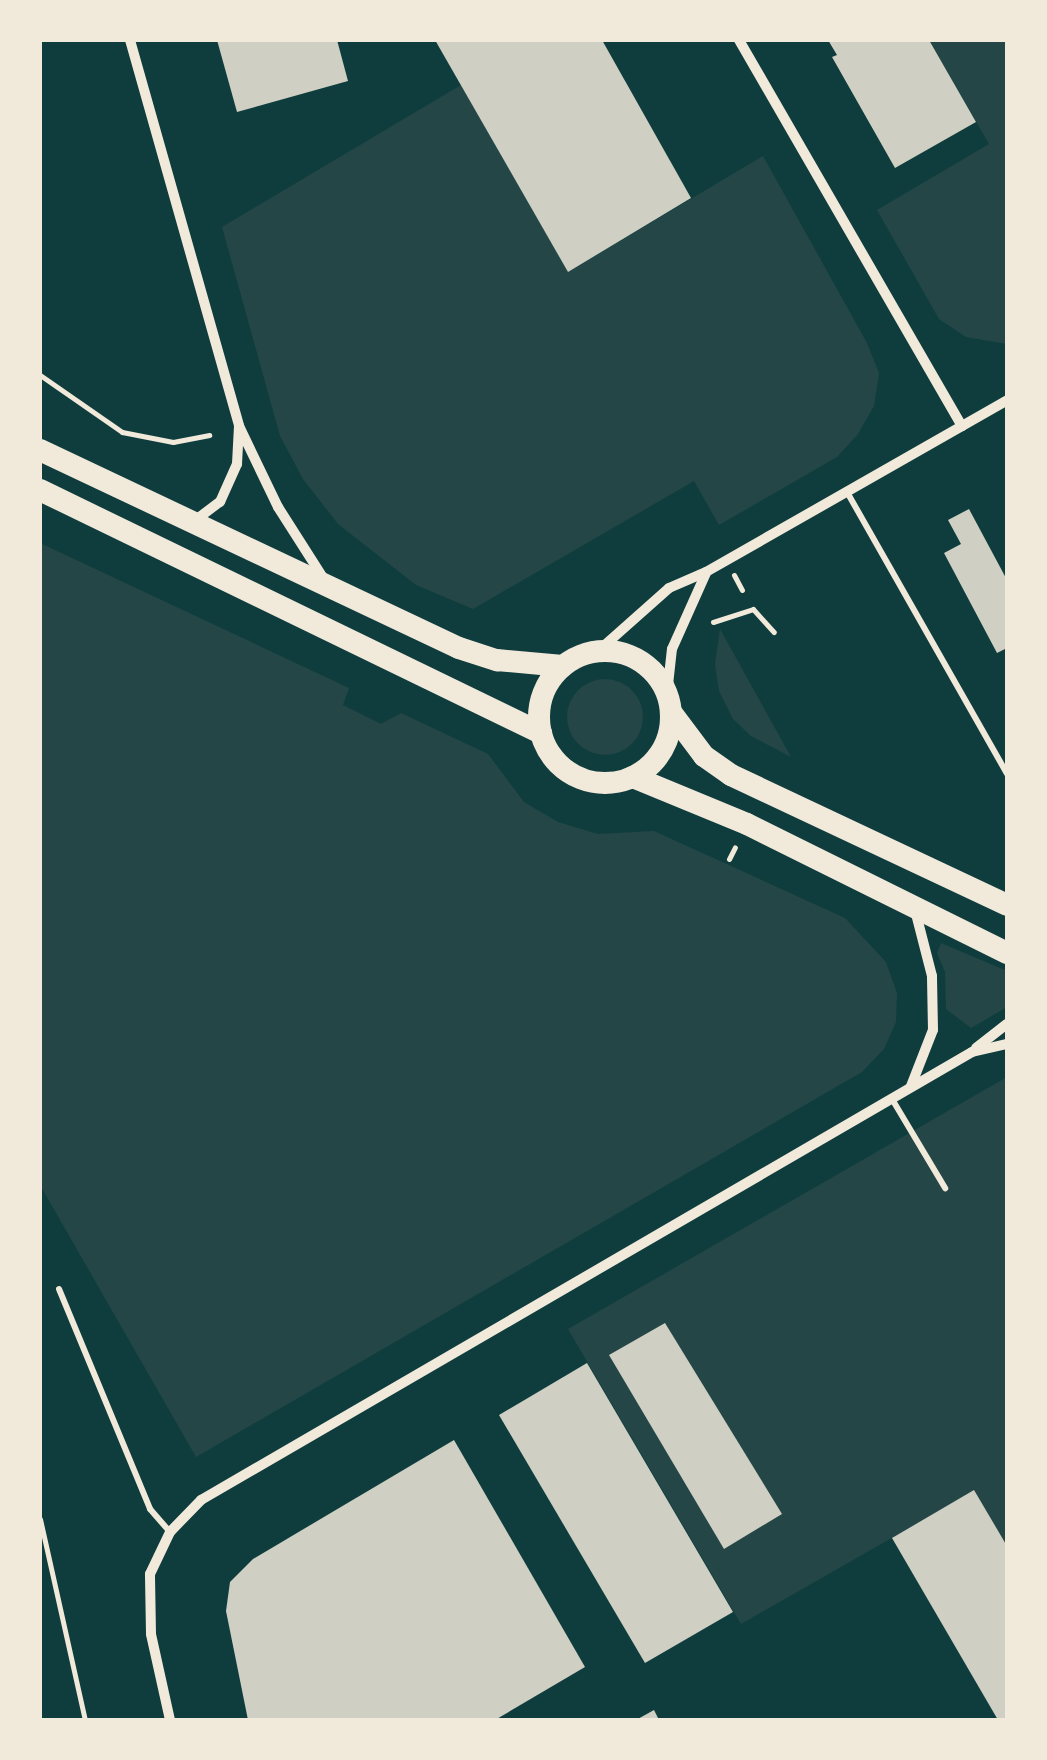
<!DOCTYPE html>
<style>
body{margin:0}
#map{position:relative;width:1047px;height:1760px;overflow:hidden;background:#0f3d3e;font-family:Quicksand,sans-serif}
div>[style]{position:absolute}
.green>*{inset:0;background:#244646}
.round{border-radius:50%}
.building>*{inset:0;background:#cfcfc3}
.path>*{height:5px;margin:-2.5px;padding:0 2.5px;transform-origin:2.5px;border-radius:2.5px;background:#f1e9da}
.service>*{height:6px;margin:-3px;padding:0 3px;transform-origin:3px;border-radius:3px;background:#f1e9da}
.minor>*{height:10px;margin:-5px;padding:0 5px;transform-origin:5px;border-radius:5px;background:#f1e9da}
.primary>*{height:22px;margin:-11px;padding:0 11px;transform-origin:11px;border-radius:11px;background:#f1e9da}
.primary>.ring{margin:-11px;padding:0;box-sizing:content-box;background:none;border:22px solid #f1e9da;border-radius:50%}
span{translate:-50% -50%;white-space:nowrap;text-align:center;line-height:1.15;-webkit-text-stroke:8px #f1e9da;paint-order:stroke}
.frame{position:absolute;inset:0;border:42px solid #f1e9da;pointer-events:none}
</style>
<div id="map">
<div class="green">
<div style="clip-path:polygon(929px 40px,1007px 40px,1007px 344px,966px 337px,939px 319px,877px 210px,989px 144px)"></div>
<div style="clip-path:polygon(461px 85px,568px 272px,763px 156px,867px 343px,879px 373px,874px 406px,858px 434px,837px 457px,719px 525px,694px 481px,473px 609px,416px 585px,338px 524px,303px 479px,280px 436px,222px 227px)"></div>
<div style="clip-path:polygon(40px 543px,349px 688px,343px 705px,381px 724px,401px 713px,488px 754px,524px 802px,558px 822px,598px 834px,654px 831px,845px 918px,886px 962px,897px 993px,896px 1022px,884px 1049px,862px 1072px,196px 1457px,40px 1185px)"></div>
<div style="clip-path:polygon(720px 629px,791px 757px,751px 736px,733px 719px,719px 691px,715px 664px)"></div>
<div class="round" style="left:567px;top:679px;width:76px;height:76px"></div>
<div style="clip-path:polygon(941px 943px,1007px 971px,1007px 1007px,971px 1028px,946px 1009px,945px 972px,937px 953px)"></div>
<div style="clip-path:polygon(1007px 1077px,1007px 1546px,974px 1491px,741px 1624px,568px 1329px)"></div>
</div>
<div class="building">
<div style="clip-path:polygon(217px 40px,337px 40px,348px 81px,237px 112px)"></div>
<div style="clip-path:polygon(435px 40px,602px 40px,691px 198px,568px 272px)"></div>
<div style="clip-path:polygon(828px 40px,929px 40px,976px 122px,895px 168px,832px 57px,837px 55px)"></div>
<div style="clip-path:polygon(969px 509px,1007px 580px,1007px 648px,997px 653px,944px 553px,961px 544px,948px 520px)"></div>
<div style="clip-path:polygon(665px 1323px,782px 1514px,724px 1549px,609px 1355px)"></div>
<div style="clip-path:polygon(587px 1363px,733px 1612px,645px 1663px,499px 1415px)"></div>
<div style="clip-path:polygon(454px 1440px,585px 1667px,495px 1720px,248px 1720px,226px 1611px,230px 1582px,253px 1559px)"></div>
<div style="clip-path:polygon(974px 1490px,1007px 1546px,1007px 1720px,998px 1720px,892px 1538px)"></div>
<div style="clip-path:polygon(654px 1710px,659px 1720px,636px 1720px)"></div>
</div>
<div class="path">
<div style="left:40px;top:375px;width:100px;rotate:34.8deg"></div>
<div style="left:122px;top:432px;width:52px;rotate:11.1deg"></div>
<div style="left:173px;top:442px;width:37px;rotate:-11deg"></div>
<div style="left:734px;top:575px;width:17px;rotate:62deg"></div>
<div style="left:713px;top:622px;width:42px;rotate:-18deg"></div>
<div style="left:753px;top:609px;width:31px;rotate:48deg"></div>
<div style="left:729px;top:859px;width:13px;rotate:-63deg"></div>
<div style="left:40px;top:1519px;width:206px;rotate:77.4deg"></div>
</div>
<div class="service">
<div style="left:847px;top:492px;width:324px;rotate:60.4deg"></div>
<div style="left:892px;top:1099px;width:104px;rotate:59.2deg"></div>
<div style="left:59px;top:1289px;width:238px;rotate:67.5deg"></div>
<div style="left:150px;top:1509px;width:30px;rotate:49deg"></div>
</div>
<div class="minor">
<div style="left:130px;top:40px;width:401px;rotate:74.2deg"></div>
<div style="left:239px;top:426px;width:90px;rotate:64.3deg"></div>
<div style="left:278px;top:507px;width:82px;rotate:57.5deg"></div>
<div style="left:739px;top:40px;width:446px;rotate:60deg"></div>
<div style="left:193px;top:522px;width:34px;rotate:-37deg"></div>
<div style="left:220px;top:502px;width:42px;rotate:-65.9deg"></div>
<div style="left:237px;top:464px;width:37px;rotate:-87deg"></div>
<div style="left:597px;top:652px;width:96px;rotate:-41.6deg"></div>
<div style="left:669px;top:588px;width:40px;rotate:-23.4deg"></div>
<div style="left:706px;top:572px;width:347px;rotate:-29.7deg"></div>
<div style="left:667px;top:694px;width:45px;rotate:-83.7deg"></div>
<div style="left:672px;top:649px;width:83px;rotate:-65.9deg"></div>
<div style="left:976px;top:1048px;width:39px;rotate:-38deg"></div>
<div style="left:911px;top:1086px;width:60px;rotate:-68.6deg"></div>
<div style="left:933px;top:1030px;width:54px;rotate:-91.1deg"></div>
<div style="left:932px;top:976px;width:68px;rotate:-104.4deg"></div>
<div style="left:170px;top:1720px;width:88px;rotate:-102.5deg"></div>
<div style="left:151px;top:1634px;width:60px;rotate:-91deg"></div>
<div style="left:150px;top:1574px;width:47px;rotate:-64.5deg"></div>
<div style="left:170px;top:1532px;width:45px;rotate:-45.9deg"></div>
<div style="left:201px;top:1500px;width:892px;rotate:-30.16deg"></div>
<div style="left:972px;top:1052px;width:36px;rotate:-13deg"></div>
</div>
<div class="primary">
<div style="left:40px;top:450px;width:463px;rotate:25.3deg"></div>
<div style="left:459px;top:648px;width:40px;rotate:18deg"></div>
<div style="left:497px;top:660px;width:66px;rotate:5.2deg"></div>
<div style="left:40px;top:490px;width:557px;rotate:25.87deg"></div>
<div class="ring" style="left:539px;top:651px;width:110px;height:110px"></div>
<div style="left:671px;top:712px;width:55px;rotate:53.1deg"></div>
<div style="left:704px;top:756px;width:33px;rotate:35deg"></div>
<div style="left:731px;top:775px;width:305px;rotate:25.2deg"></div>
<div style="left:633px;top:777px;width:123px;rotate:22.4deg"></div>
<div style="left:747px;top:824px;width:290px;rotate:26.4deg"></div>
</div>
<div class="frame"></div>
</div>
